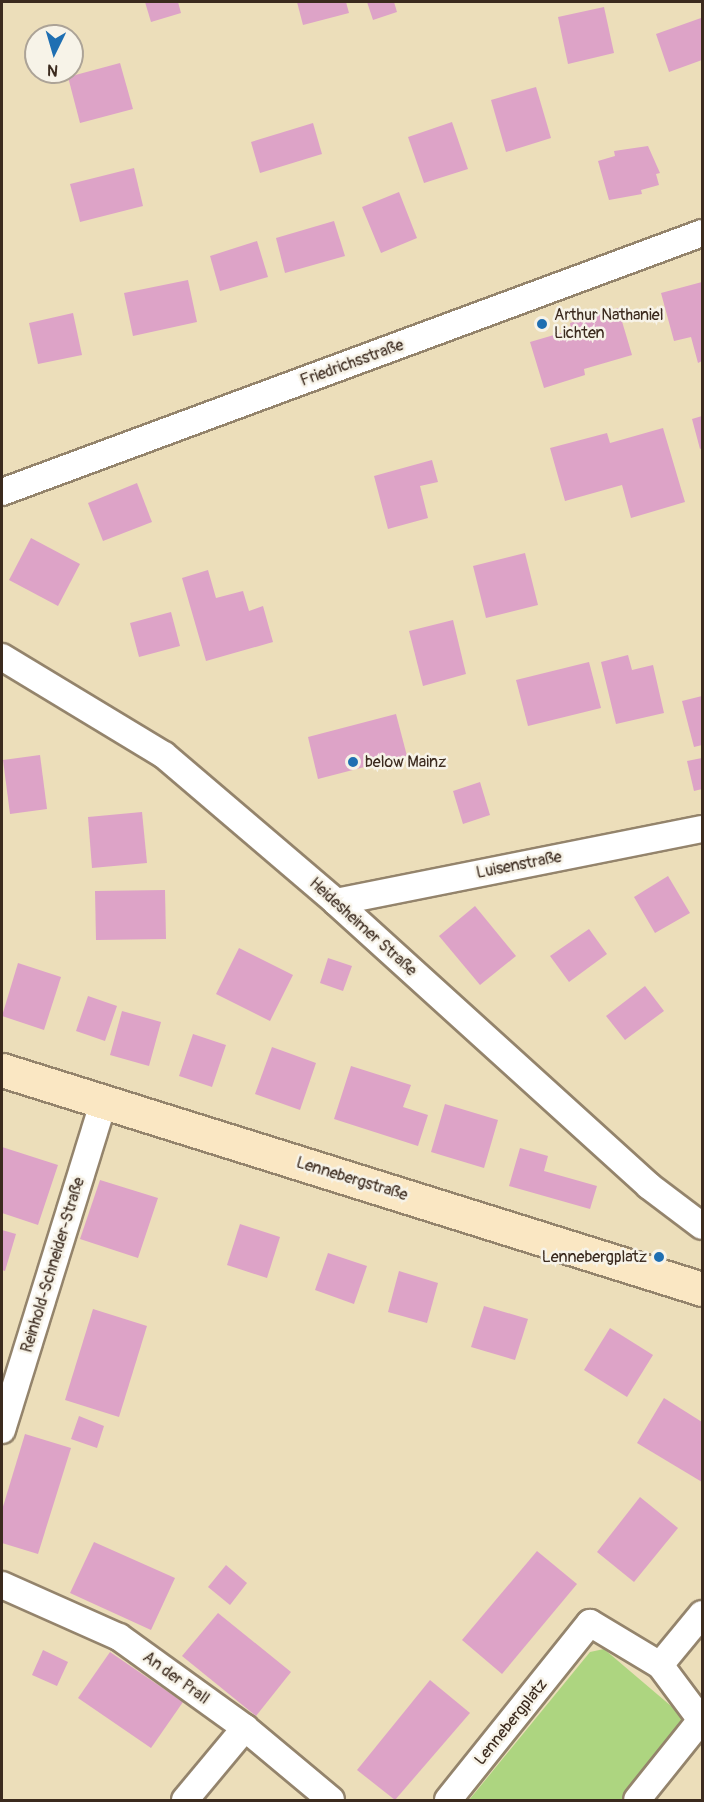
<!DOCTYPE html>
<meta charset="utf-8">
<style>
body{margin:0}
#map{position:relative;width:704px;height:1802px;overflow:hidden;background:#ecdeba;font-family:Pangolin,sans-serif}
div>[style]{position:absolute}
.green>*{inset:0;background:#add580}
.building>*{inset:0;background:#dda3c7}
.roads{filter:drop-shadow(2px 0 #94846c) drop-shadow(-2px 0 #94846c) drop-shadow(0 2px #94846c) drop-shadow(0 -2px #94846c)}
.street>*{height:26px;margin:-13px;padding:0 13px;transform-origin:13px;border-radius:13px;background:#fff}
.secondary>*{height:33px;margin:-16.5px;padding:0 16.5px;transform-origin:16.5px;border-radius:16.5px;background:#fae7c3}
.dots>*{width:16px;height:16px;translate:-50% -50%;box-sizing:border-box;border:3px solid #f7f3e8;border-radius:50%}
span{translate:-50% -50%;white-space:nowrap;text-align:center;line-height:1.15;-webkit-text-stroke:5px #f7f3e8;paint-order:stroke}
.poi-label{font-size:16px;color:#3b2a1e}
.left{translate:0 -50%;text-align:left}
.right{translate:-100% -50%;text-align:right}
.street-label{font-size:16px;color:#3b2a1e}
.frame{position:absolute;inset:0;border:3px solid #3b2a1e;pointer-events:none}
.north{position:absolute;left:24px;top:24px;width:60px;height:60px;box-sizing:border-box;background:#f7f3e8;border:2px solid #aca397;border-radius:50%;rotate:185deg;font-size:16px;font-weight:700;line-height:24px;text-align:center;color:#3b2a1e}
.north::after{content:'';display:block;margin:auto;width:21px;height:27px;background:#1f6fb2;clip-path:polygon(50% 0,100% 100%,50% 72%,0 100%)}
</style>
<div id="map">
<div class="green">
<div style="clip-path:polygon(604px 1649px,684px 1717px,685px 1723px,626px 1800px,469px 1800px,590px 1652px)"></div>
</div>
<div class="building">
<div style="clip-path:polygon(145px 2px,178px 2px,181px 13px,151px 22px)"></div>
<div style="clip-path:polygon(297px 2px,346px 2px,349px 13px,303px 25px)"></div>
<div style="clip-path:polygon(367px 2px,394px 2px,397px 12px,373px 20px)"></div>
<div style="clip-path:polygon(604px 7px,614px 53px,568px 64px,558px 17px)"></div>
<div style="clip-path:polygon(701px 18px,702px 60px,669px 72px,656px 34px)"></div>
<div style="clip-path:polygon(120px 63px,133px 109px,80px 123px,68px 77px)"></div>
<div style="clip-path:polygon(536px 87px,551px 138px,506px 152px,491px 100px)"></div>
<div style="clip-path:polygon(452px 122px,468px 169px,424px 183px,408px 137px)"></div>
<div style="clip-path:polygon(313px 123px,322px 154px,260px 173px,251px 142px)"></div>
<div style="clip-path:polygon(648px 146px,660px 173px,656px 174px,659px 185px,641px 190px,642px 194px,609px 200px,598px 161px,615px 156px,614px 151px)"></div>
<div style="clip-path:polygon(134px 168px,143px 206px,80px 222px,70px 184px)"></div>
<div style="clip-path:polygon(399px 192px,417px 238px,381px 253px,362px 207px)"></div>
<div style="clip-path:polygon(334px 221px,345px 256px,285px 273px,276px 238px)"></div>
<div style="clip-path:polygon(257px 241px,268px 277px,220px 291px,210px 256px)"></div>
<div style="clip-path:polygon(188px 280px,197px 322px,133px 336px,124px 293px)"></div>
<div style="clip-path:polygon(702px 282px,702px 361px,698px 363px,691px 337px,674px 341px,661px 293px)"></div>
<div style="clip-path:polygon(618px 308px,632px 355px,584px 369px,585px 375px,544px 388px,530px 342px,571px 330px,570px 323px)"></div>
<div style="clip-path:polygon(73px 313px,82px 355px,38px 364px,29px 323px)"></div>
<div style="clip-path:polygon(702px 416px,702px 448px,700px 449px,692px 419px)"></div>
<div style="clip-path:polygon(663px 428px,685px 502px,631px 518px,622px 485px,565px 501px,550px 448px,607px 433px,610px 443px)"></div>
<div style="clip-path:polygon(432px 460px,438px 482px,420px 486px,428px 518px,388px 529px,374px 476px)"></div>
<div style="clip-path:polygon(137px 483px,152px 522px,103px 541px,88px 503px)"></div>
<div style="clip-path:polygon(31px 538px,80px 564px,58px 606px,9px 580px)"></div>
<div style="clip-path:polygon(525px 553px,538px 605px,486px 618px,473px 566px)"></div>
<div style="clip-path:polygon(208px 570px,216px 598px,243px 591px,249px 611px,263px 606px,273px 642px,206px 661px,182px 578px)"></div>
<div style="clip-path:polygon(171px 612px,180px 646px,139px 657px,130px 623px)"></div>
<div style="clip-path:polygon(453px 620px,466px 674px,423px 686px,409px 631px)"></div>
<div style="clip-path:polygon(628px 655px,632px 670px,653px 665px,664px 713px,616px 724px,601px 662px)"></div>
<div style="clip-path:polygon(589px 662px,601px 708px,528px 726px,516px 680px)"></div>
<div style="clip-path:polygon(702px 696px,702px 745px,694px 747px,682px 701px)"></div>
<div style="clip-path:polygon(396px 714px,407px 756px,318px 779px,308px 737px)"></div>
<div style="clip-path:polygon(40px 755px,47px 809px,10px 814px,3px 760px)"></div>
<div style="clip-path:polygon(702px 758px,702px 789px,694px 791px,687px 761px)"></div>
<div style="clip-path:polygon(480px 782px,490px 815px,463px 824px,453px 791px)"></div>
<div style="clip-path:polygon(142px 812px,147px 863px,92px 868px,88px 817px)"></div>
<div style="clip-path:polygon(668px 876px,690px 913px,655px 933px,634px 897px)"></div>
<div style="clip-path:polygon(165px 890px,166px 939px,96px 940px,95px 891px)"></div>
<div style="clip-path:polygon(475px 906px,516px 956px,480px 985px,439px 936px)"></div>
<div style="clip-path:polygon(589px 929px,607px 954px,569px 982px,550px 956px)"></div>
<div style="clip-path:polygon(239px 948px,293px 975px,270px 1021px,216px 994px)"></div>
<div style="clip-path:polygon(328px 958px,352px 966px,343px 991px,320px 983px)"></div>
<div style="clip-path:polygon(18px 963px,61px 977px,44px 1030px,2px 1016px)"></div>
<div style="clip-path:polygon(645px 986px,664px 1011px,625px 1040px,606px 1016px)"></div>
<div style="clip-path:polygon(88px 996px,117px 1006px,105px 1041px,76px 1031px)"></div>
<div style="clip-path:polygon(122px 1011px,161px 1022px,149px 1066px,110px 1055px)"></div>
<div style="clip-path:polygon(193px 1034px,226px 1045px,212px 1087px,179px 1076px)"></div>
<div style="clip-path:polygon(272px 1047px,316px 1063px,300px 1110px,255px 1094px)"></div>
<div style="clip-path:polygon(351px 1066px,411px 1085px,403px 1107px,428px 1115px,418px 1146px,334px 1119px)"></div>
<div style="clip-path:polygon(445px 1104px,498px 1120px,484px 1168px,431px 1152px)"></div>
<div style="clip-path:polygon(2px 1147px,58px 1165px,38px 1225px,2px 1213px)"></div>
<div style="clip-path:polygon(520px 1148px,548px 1156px,544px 1171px,597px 1186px,590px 1209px,509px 1186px)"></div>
<div style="clip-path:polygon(100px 1180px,158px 1198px,138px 1258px,80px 1239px)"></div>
<div style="clip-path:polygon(240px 1224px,280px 1237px,267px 1278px,227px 1265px)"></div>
<div style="clip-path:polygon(2px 1230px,16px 1234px,5px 1271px,2px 1270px)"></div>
<div style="clip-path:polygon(328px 1253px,367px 1266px,354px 1304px,315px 1290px)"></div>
<div style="clip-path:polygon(399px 1271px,438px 1283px,427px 1323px,388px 1312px)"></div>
<div style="clip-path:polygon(484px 1306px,528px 1319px,515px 1360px,471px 1347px)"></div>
<div style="clip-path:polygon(93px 1309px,147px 1326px,119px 1417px,65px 1400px)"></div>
<div style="clip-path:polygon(610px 1328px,653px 1355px,627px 1397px,584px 1370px)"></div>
<div style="clip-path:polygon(664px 1398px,702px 1422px,702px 1482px,637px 1443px)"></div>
<div style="clip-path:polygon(79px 1416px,104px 1426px,97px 1448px,71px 1439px)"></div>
<div style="clip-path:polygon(25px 1434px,71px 1448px,38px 1554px,2px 1543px,2px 1510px)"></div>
<div style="clip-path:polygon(640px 1497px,678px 1528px,634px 1582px,597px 1552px)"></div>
<div style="clip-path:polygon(94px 1542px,175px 1578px,151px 1630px,70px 1593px)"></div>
<div style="clip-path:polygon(537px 1551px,577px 1584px,502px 1674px,462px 1640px)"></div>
<div style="clip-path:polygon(226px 1565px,247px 1583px,230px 1605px,208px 1587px)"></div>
<div style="clip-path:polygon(218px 1613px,291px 1672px,256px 1716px,182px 1656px)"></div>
<div style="clip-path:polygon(43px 1650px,68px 1662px,57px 1686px,32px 1675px)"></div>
<div style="clip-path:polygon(110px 1652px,183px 1702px,151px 1748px,78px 1698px)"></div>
<div style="clip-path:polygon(430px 1680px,470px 1713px,395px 1800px,357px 1770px)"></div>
</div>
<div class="roads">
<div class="street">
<div style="left:2px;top:492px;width:746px;rotate:-20.3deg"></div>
<div style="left:2px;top:657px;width:189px;rotate:31.2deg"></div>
<div style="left:164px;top:755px;width:226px;rotate:40.5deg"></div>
<div style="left:336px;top:902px;width:423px;rotate:42.2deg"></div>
<div style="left:649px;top:1186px;width:66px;rotate:37deg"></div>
<div style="left:336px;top:902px;width:373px;rotate:-11.3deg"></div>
<div style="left:2px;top:1430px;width:344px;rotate:-72.8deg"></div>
<div style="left:2px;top:1585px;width:128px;rotate:24deg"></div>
<div style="left:119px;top:1637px;width:155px;rotate:35.8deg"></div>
<div style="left:245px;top:1728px;width:112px;rotate:39.9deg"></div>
<div style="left:660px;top:1665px;width:66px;rotate:-50.5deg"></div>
<div style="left:185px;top:1800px;width:94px;rotate:-50.2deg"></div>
<div style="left:448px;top:1800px;width:227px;rotate:-51.3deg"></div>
<div style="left:590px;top:1623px;width:82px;rotate:31deg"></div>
<div style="left:660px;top:1665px;width:69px;rotate:53.3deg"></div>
<div style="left:701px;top:1720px;width:102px;rotate:128.7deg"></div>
</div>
<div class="secondary">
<div style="left:2px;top:1070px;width:733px;rotate:17.37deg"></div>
</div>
</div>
<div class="dots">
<div style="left:542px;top:324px;background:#1f6fb2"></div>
<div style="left:353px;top:762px;background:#1f6fb2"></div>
<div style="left:659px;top:1257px;background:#1f6fb2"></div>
</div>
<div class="poi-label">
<span class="left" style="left:554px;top:324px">Arthur Nathaniel<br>Lichten</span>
<span class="left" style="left:365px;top:762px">below Mainz</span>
<span class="right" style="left:647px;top:1257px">Lennebergplatz</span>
</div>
<div class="street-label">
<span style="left:352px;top:363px;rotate:-20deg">Friedrichsstraße</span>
<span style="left:519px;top:865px;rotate:-11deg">Luisenstraße</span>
<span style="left:363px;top:927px;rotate:42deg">Heidesheimer Straße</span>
<span style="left:352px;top:1179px;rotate:17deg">Lennebergstraße</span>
<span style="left:53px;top:1265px;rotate:-73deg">Reinhold-Schneider-Straße</span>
<span style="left:176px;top:1678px;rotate:36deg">An der Prall</span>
<span style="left:511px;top:1722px;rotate:-51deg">Lennebergplatz</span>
</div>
<div class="frame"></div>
<div class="north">N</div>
</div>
